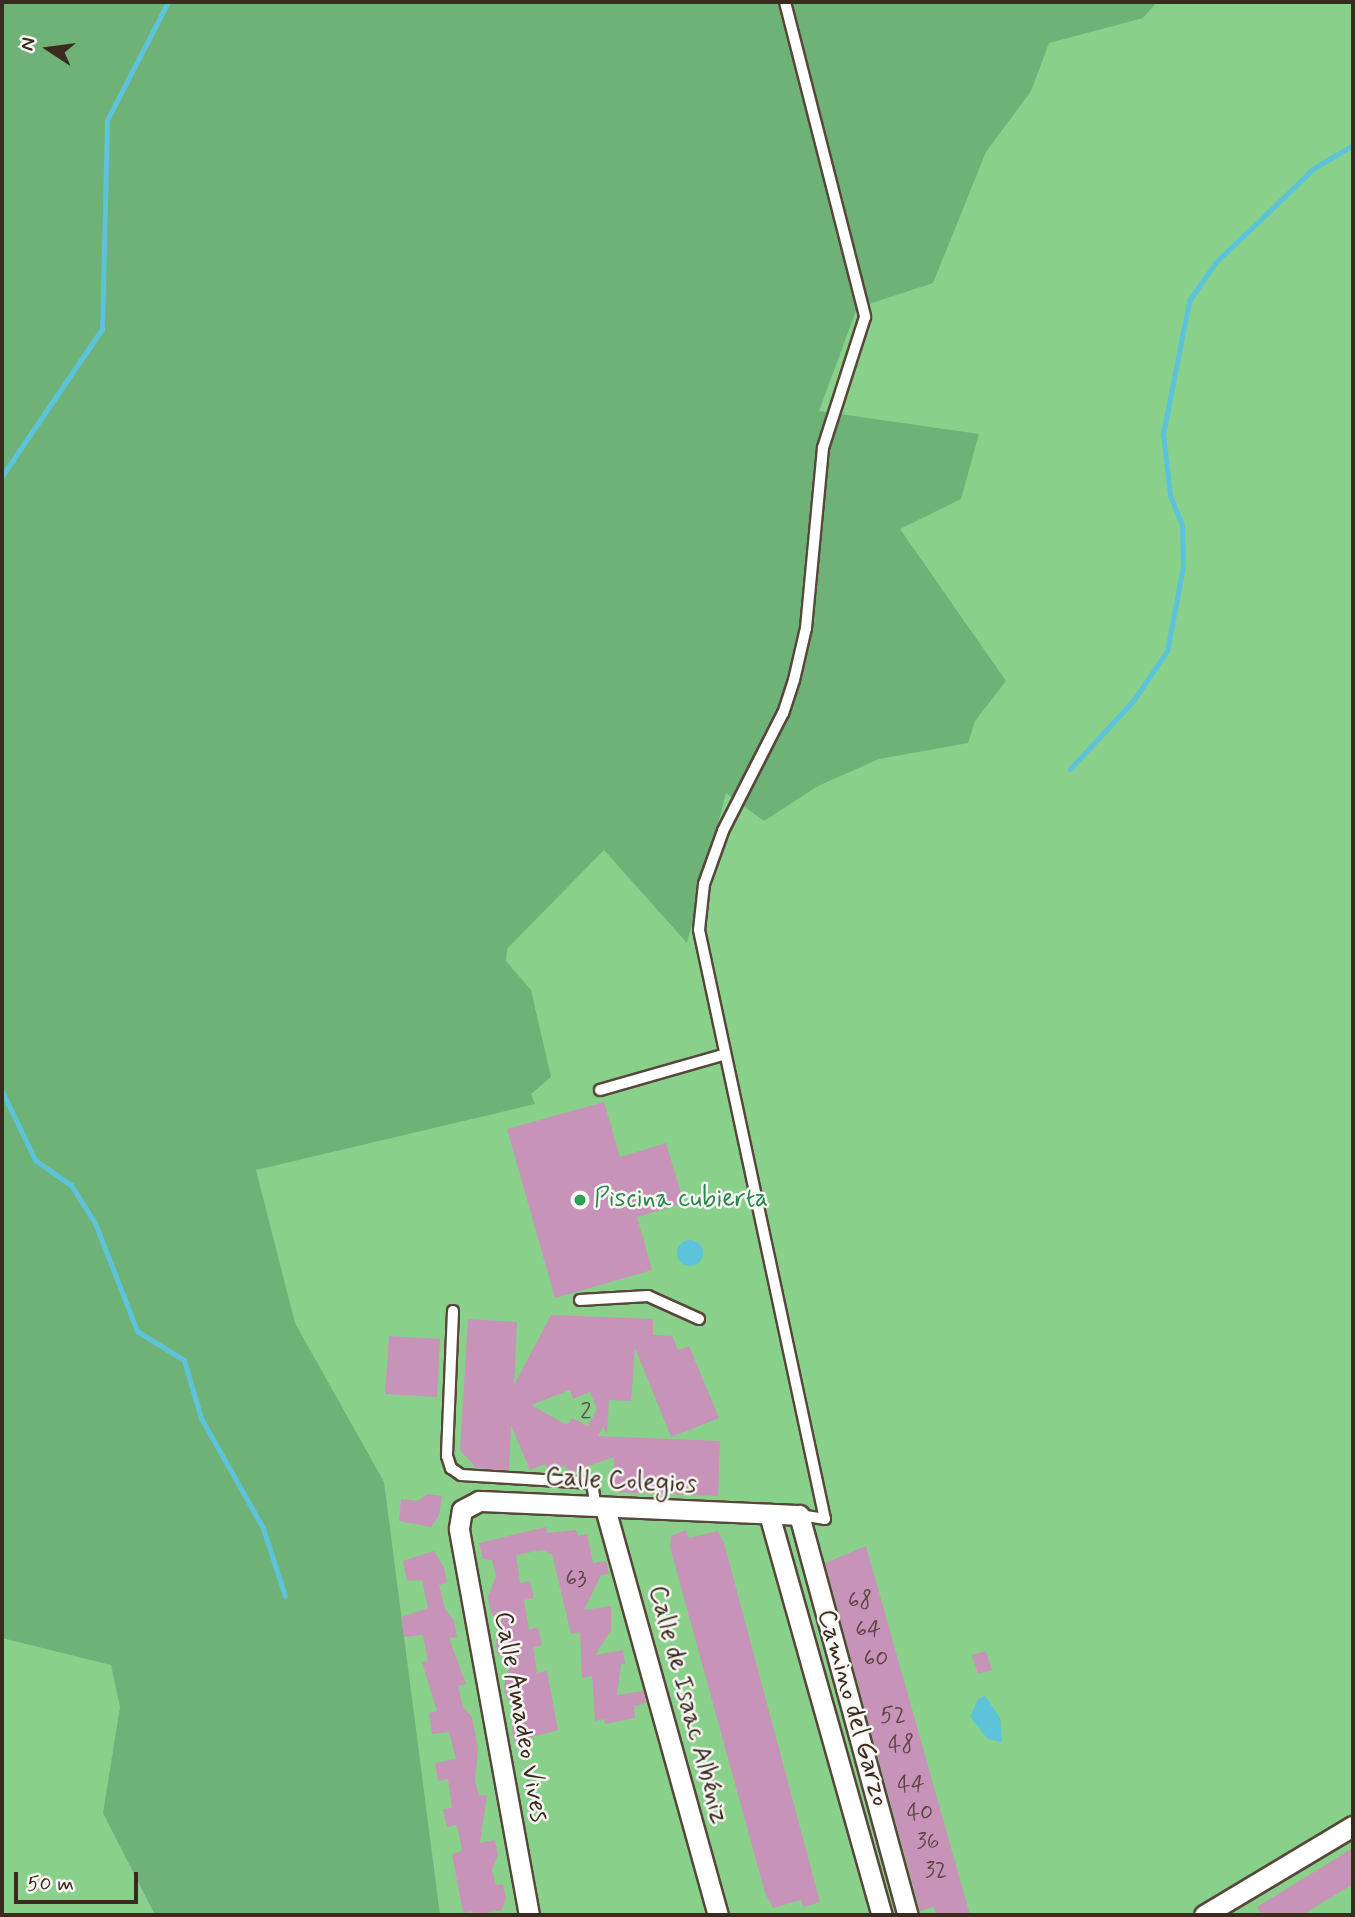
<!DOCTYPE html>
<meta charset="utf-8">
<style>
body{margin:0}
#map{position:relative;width:1355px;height:1917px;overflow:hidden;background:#f5eadc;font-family:Mynerve,sans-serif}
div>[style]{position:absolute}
.green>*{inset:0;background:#89d08b}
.forest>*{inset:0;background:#6eb277}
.water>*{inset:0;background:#5dc3da}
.round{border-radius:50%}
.stream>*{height:5px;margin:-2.5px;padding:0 2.5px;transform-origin:2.5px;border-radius:2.5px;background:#5dc3da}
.building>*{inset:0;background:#c793b9}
.roads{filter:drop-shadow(2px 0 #57473a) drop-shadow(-2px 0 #57473a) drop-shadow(0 2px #57473a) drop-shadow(0 -2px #57473a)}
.service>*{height:10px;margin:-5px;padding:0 5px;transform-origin:5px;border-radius:5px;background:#fff}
.minor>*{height:19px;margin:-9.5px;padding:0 9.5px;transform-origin:9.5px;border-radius:9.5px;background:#fff}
.dots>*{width:19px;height:19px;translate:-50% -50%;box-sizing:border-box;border:4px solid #f6f6f2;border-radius:50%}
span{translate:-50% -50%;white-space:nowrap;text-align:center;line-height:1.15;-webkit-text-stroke:5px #f6f6f2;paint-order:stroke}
.number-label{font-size:23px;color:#5e4445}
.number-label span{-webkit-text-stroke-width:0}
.leisure-label{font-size:26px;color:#27864d}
.left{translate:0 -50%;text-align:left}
.street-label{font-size:26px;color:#3b2a1e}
.frame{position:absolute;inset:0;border:4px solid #3b2a1e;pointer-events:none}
.north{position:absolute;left:14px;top:14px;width:70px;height:70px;-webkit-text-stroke:5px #f6f6f2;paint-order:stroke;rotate:283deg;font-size:19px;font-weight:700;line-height:28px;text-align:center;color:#3b2a1e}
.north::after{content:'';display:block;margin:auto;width:24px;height:32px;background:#3b2a1e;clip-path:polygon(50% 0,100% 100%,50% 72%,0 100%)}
.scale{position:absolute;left:14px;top:1872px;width:124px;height:32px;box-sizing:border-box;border:4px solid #3b2a1e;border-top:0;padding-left:9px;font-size:21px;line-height:24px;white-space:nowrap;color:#3b2a1e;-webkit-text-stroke:5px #f6f6f2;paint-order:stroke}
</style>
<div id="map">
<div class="green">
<div style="clip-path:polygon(2px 2px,1353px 2px,1353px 1915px,2px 1915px)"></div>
</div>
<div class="forest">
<div style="clip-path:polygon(2px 2px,1157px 2px,1143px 18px,1049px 43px,1031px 91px,986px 152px,933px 283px,857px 308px,819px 411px,979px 434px,961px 499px,900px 529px,1006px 681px,975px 721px,968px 743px,879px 759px,818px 786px,764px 821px,726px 793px,687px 943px,604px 850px,507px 949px,506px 961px,531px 990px,551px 1077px,531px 1094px,535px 1104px,256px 1170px,295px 1323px,384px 1482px,440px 1915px,155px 1915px,103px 1813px,120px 1707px,111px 1665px,2px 1638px)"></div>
</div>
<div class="water">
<div class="round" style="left:677px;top:1240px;width:26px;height:26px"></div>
<div style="clip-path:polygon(985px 1696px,1000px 1718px,1002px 1743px,987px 1738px,970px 1717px,978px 1699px)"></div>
</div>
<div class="stream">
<div style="left:2px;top:476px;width:178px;rotate:-55.8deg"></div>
<div style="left:102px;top:329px;width:209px;rotate:-88.6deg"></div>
<div style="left:107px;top:120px;width:133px;rotate:-62.7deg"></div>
<div style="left:1070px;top:769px;width:93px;rotate:-47.2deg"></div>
<div style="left:1133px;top:701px;width:60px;rotate:-55.8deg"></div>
<div style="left:1167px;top:651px;width:86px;rotate:-79.3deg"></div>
<div style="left:1183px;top:566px;width:41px;rotate:-91.4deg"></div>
<div style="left:1182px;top:525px;width:32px;rotate:-112deg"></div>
<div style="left:1170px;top:495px;width:61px;rotate:-96.5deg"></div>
<div style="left:1163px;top:434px;width:136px;rotate:-78.9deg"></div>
<div style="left:1189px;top:301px;width:46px;rotate:-55.6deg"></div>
<div style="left:1215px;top:263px;width:137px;rotate:-43.8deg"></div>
<div style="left:1314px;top:168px;width:45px;rotate:-30.5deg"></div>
<div style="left:2px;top:1091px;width:76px;rotate:64.4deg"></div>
<div style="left:35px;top:1160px;width:44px;rotate:34.8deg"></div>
<div style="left:71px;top:1185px;width:45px;rotate:57.7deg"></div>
<div style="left:95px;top:1223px;width:116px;rotate:68.7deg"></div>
<div style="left:137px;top:1331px;width:55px;rotate:31.7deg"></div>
<div style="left:184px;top:1360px;width:60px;rotate:73.7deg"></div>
<div style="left:201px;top:1418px;width:126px;rotate:60.6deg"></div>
<div style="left:263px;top:1528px;width:71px;rotate:72.1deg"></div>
</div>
<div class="building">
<div style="clip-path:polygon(604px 1102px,620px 1157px,666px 1143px,684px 1203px,637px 1217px,652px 1270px,555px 1298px,507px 1129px)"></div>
<div style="clip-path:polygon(evenodd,551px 1315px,653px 1319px,653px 1335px,672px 1336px,678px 1350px,689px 1346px,719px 1418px,671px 1437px,635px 1348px,631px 1401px,609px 1400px,607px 1434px,603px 1426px,598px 1436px,720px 1441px,718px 1496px,613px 1492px,614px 1457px,568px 1473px,565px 1465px,549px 1472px,545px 1464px,530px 1470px,511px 1425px,509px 1470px,476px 1468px,460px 1450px,468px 1319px,517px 1322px,514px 1385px,551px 1315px,570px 1390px,573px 1399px,590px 1392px,597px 1409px,588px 1426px,572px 1418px,567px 1425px,531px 1405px,570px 1390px)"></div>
<div style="clip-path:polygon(389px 1336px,440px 1339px,437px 1397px,385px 1394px)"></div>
<div style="clip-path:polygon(427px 1494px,442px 1496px,439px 1515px,431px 1527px,399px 1521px,401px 1499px,418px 1501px)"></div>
<div style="clip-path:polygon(546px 1527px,547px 1533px,576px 1530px,578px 1536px,587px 1534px,593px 1563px,606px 1561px,609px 1574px,601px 1575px,584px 1610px,611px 1606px,611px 1630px,595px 1655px,623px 1650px,625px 1664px,621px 1664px,617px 1695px,643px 1691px,646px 1703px,634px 1706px,635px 1718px,605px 1724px,604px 1719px,595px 1721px,592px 1676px,582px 1678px,580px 1632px,571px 1634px,552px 1554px,542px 1550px,516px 1555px,520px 1583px,530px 1581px,534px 1598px,524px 1600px,529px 1630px,538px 1627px,542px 1645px,533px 1647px,537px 1673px,547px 1671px,558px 1730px,514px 1742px,512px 1729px,519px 1697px,507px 1700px,504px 1687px,512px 1654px,498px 1656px,496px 1643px,503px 1614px,493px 1616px,490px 1609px,488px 1597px,496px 1576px,492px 1560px,483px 1559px,479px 1543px)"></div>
<div style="clip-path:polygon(686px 1530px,689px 1538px,718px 1531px,724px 1543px,820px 1902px,803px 1907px,801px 1900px,773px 1908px,765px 1893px,670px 1547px,671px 1536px)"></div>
<div style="clip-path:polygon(866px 1546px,930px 1773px,970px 1915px,936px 1915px,934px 1907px,920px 1911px,825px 1563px)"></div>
<div style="clip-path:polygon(434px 1551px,444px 1568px,447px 1583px,439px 1585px,445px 1609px,454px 1621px,457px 1637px,449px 1638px,466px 1684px,458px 1686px,463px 1707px,472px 1717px,478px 1749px,475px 1780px,479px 1796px,487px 1795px,480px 1843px,495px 1840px,498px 1855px,492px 1870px,496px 1885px,503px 1884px,506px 1898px,502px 1910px,475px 1915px,471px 1911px,463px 1913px,452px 1854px,462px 1851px,457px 1825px,447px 1827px,443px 1809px,452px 1808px,448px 1779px,438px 1781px,435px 1763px,456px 1759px,449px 1732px,432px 1734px,429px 1713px,437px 1711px,422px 1662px,428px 1661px,423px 1635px,404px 1637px,401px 1617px,428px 1608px,422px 1580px,407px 1581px,403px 1561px)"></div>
<div style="clip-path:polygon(986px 1651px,992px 1670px,978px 1674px,972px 1655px)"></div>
<div style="clip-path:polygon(1353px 1848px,1353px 1884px,1302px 1915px,1262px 1915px,1257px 1907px)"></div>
</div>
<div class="roads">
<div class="service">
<div style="left:785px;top:2px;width:325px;rotate:75.7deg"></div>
<div style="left:865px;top:317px;width:138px;rotate:107.8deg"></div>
<div style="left:823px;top:448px;width:181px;rotate:95.4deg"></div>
<div style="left:806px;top:628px;width:53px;rotate:103deg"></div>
<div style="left:794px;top:680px;width:35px;rotate:108deg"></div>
<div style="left:783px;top:713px;width:132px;rotate:117deg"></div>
<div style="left:723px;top:831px;width:56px;rotate:109.7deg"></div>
<div style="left:704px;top:884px;width:46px;rotate:96.2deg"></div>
<div style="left:699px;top:930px;width:602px;rotate:77.93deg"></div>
<div style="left:825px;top:1519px;width:26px;rotate:-171deg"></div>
<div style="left:600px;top:1090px;width:128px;rotate:-15.9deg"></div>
<div style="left:580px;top:1300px;width:68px;rotate:-3.4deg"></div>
<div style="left:648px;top:1296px;width:56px;rotate:24.3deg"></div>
<div style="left:453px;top:1311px;width:145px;rotate:92.4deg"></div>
<div style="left:447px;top:1456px;width:13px;rotate:72deg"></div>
<div style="left:451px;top:1468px;width:12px;rotate:35deg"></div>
<div style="left:461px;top:1475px;width:131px;rotate:3.5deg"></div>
<div style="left:592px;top:1483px;width:24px;rotate:81deg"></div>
</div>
<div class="minor">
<div style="left:605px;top:1508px;width:422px;rotate:74.5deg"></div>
<div style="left:769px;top:1514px;width:417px;rotate:74.3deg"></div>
<div style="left:529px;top:1915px;width:393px;rotate:-100.3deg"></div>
<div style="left:459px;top:1528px;width:18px;rotate:-81deg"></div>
<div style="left:462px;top:1510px;width:19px;rotate:-28deg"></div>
<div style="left:479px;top:1501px;width:320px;rotate:2.5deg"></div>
<div style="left:799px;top:1515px;width:415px;rotate:74.8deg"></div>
<div style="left:1204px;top:1915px;width:174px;rotate:-30.9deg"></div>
</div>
</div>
<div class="dots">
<div style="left:580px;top:1200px;background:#2e9e5b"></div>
</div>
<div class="number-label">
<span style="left:586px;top:1412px">2</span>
<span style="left:576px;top:1579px">63</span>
<span style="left:860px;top:1601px">68</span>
<span style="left:868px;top:1630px">64</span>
<span style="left:876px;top:1659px">60</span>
<span style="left:893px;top:1716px">52</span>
<span style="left:901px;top:1745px">48</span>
<span style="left:911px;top:1785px">44</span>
<span style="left:920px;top:1813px">40</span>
<span style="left:928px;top:1842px">36</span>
<span style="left:936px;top:1871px">32</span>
</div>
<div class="leisure-label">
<span class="left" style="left:594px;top:1200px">Piscina cubierta</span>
</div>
<div class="street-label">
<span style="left:621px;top:1482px;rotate:3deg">Calle Colegios</span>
<span style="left:687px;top:1705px;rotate:75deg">Calle de Isaac Albéniz</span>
<span style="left:852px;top:1708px;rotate:74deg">Camino del Garzo</span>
<span style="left:520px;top:1717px;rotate:80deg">Calle Amadeo Vives</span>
</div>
<div class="frame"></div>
<div class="north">N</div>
<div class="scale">50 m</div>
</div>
